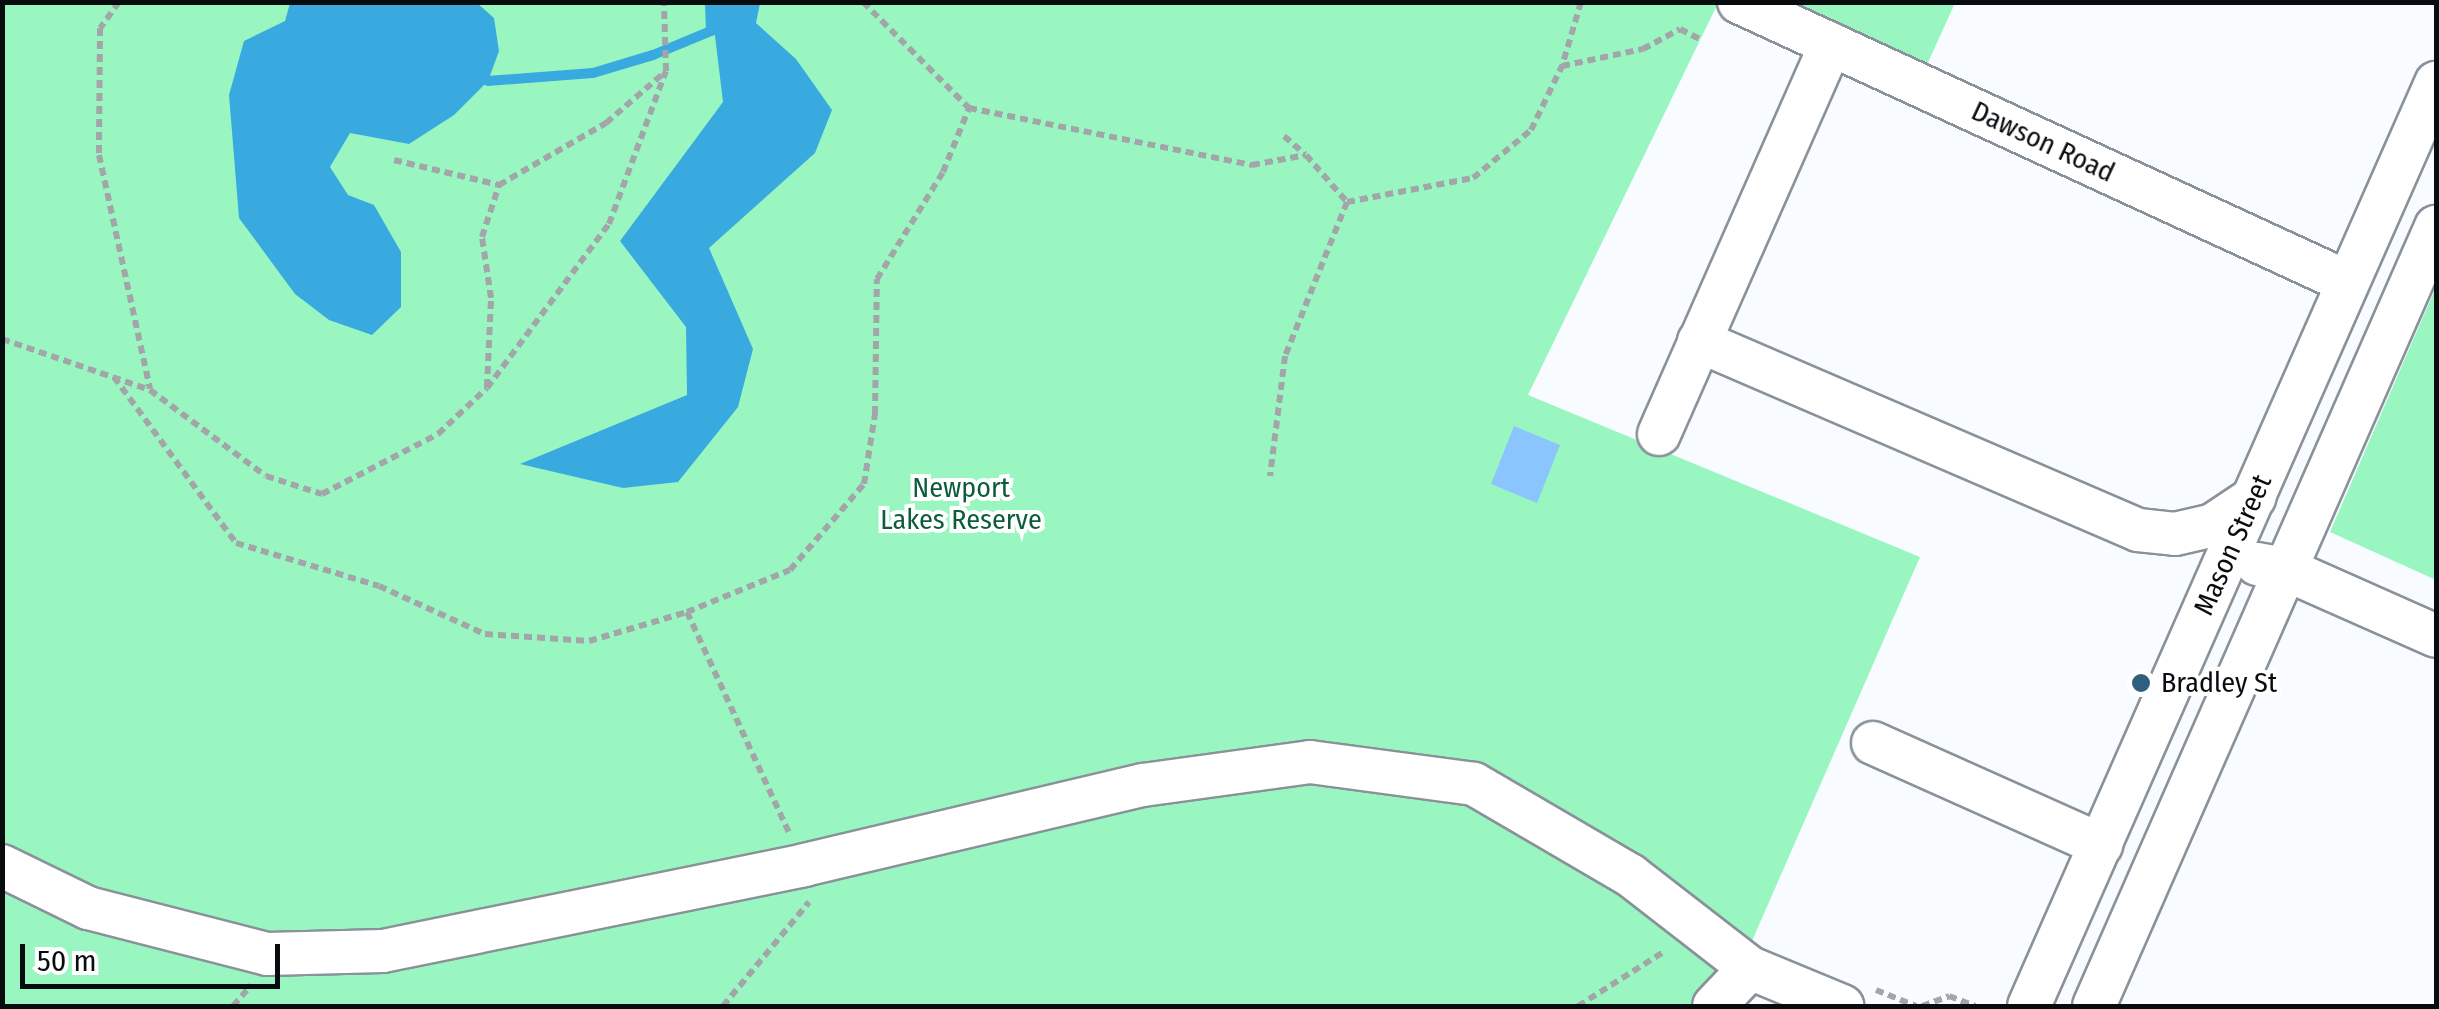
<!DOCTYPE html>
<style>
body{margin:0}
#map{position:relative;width:2439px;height:1009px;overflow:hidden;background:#f8fbff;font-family:"Fira Sans Condensed",sans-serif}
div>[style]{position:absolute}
.green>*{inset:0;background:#9af6c1}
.water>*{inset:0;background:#38aae0}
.stream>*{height:10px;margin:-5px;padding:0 5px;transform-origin:5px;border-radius:5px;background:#38aae0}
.building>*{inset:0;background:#8ac5fe}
.path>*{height:6px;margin-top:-3px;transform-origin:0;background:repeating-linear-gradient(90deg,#a3a6a9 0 8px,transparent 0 13px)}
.roads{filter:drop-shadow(2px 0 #89929a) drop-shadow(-2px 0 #89929a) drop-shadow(0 2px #89929a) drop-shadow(0 -2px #89929a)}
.minor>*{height:42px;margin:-21px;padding:0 21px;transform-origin:21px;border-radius:21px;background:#fff}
.dots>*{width:28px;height:28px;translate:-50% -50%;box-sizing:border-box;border:5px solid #fff;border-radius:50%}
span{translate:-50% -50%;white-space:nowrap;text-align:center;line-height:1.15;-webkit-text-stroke:8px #fff;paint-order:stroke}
.street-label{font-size:28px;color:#090c0f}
.park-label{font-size:28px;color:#0d5d39}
.poi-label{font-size:28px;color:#090c0f}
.left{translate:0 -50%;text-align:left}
.frame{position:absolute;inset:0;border:5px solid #090c0f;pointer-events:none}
.scale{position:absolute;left:20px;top:944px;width:260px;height:45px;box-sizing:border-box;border:5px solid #090c0f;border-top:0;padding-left:12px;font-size:30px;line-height:35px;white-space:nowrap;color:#090c0f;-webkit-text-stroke:8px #fff;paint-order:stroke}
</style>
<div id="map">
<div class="green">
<div style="clip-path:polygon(2px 3px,1718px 3px,1528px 395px,1920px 557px,1741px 966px,1702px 1006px,3px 1006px)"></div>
<div style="clip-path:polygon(1770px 3px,1955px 3px,1925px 69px)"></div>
<div style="clip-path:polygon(2436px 287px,2436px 580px,2330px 532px)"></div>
</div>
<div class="water">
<div style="clip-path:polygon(290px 3px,477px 3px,494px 18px,499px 51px,488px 81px,454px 115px,409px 144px,350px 133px,330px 167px,348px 195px,374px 205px,401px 252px,401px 307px,372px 335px,329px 320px,295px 294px,239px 218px,229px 95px,244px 41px,285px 21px)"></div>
<div style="clip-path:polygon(711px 3px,760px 3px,756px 23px,796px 59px,832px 110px,815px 153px,709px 248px,753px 349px,738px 407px,678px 482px,623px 488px,520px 464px,687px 395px,686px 327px,620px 241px,723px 102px)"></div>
</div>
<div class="stream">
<div style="left:488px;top:81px;width:105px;rotate:-4.4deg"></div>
<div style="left:593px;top:73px;width:63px;rotate:-16.7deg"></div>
<div style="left:653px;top:55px;width:63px;rotate:-22.5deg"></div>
<div style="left:711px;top:31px;width:29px;rotate:-92deg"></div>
</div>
<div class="building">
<div style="clip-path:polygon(1514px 426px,1560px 445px,1537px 503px,1491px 484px)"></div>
</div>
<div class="path">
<div style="left:119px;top:2px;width:32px;rotate:126deg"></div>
<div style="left:100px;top:28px;width:127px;rotate:90.5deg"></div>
<div style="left:99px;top:155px;width:239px;rotate:77.7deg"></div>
<div style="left:863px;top:2px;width:150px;rotate:45deg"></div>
<div style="left:969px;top:108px;width:289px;rotate:11.4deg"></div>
<div style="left:1252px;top:165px;width:55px;rotate:-10.5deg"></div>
<div style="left:1306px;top:155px;width:62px;rotate:48.9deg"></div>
<div style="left:1347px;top:202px;width:166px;rotate:111.9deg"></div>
<div style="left:1285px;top:356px;width:121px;rotate:97.1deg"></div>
<div style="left:1581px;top:2px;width:67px;rotate:106.5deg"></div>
<div style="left:1562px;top:66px;width:83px;rotate:-11.9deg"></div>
<div style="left:1643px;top:49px;width:42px;rotate:-28.4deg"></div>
<div style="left:1680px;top:29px;width:22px;rotate:27deg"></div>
<div style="left:1284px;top:136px;width:28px;rotate:41deg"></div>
<div style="left:394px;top:160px;width:108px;rotate:13.4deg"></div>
<div style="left:1347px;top:202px;width:128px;rotate:-10.8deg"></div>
<div style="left:1473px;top:178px;width:75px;rotate:-39.6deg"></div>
<div style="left:1531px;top:130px;width:71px;rotate:-64.2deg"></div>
<div style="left:2px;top:339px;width:157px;rotate:19deg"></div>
<div style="left:150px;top:390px;width:144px;rotate:36.6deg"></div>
<div style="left:266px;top:476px;width:59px;rotate:17.8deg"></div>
<div style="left:322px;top:494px;width:131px;rotate:-27.3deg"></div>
<div style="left:438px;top:434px;width:67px;rotate:-43.2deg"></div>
<div style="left:487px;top:388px;width:204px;rotate:-53.4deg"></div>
<div style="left:609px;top:224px;width:163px;rotate:-69.6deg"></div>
<div style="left:666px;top:71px;width:69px;rotate:-91.7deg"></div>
<div style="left:114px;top:377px;width:206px;rotate:53.7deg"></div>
<div style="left:236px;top:543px;width:149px;rotate:16.7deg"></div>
<div style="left:379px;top:586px;width:116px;rotate:24.4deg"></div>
<div style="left:485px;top:634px;width:104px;rotate:3.9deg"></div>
<div style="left:589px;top:641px;width:102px;rotate:-16.5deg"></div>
<div style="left:687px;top:612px;width:111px;rotate:-22.2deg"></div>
<div style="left:790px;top:570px;width:113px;rotate:-49.3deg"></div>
<div style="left:864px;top:484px;width:71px;rotate:-81.1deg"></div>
<div style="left:875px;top:414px;width:135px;rotate:-89.2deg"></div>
<div style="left:877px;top:279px;width:126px;rotate:-58.3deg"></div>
<div style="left:943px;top:172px;width:69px;rotate:-67.9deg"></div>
<div style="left:487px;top:387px;width:89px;rotate:-87.4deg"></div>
<div style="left:491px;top:298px;width:62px;rotate:-98.4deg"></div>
<div style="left:482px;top:237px;width:55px;rotate:-71.9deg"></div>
<div style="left:499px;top:185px;width:124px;rotate:-30.1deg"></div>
<div style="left:606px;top:123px;width:78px;rotate:-40.8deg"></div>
<div style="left:687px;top:612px;width:243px;rotate:65.2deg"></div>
<div style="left:1876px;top:990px;width:43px;rotate:21.8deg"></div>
<div style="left:233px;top:1006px;width:28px;rotate:-49deg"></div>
<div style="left:723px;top:1006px;width:135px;rotate:-50.4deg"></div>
<div style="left:1578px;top:1006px;width:103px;rotate:-32.3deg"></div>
<div style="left:1922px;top:1006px;width:29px;rotate:-20deg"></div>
<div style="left:1949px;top:996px;width:28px;rotate:21deg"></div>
</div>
<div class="roads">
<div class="minor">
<div style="left:1739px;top:2px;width:669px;rotate:24.73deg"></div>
<div style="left:1699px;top:341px;width:478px;rotate:23.3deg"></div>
<div style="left:2138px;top:530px;width:37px;rotate:6deg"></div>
<div style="left:2175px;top:534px;width:39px;rotate:-13deg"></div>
<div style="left:2213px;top:525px;width:50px;rotate:-33.7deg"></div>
<div style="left:1659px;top:434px;width:426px;rotate:-66.2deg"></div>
<div style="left:2257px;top:564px;width:28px;rotate:10deg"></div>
<div style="left:2285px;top:569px;width:165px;rotate:23.9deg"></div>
<div style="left:1873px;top:743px;width:250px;rotate:24.1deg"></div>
<div style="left:2px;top:866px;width:96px;rotate:26deg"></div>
<div style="left:88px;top:908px;width:185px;rotate:14.4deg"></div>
<div style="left:267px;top:954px;width:116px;rotate:-1.5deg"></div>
<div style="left:383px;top:951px;width:430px;rotate:-11.5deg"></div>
<div style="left:804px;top:865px;width:348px;rotate:-13.3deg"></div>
<div style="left:1143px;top:785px;width:169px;rotate:-7.8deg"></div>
<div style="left:1310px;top:762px;width:165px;rotate:7.6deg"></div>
<div style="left:1474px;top:784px;width:181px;rotate:30.3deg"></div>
<div style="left:1630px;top:875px;width:152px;rotate:37.8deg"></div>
<div style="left:1714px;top:1006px;width:52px;rotate:-46.5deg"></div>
<div style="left:1750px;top:968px;width:100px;rotate:22.4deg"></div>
<div style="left:2029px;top:1006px;width:1009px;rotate:-66.2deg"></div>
<div style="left:2094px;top:1006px;width:851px;rotate:-66.3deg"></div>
</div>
</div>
<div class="dots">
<div style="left:2141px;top:683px;background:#305f7e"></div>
</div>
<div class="street-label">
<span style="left:2043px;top:142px;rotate:25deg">Dawson Road</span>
<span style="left:2233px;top:545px;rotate:-66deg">Mason Street</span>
</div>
<div class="park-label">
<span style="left:961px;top:504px">Newport<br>Lakes Reserve</span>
</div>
<div class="poi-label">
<span class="left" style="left:2161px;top:683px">Bradley St</span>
</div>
<div class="frame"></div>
<div class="scale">50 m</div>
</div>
